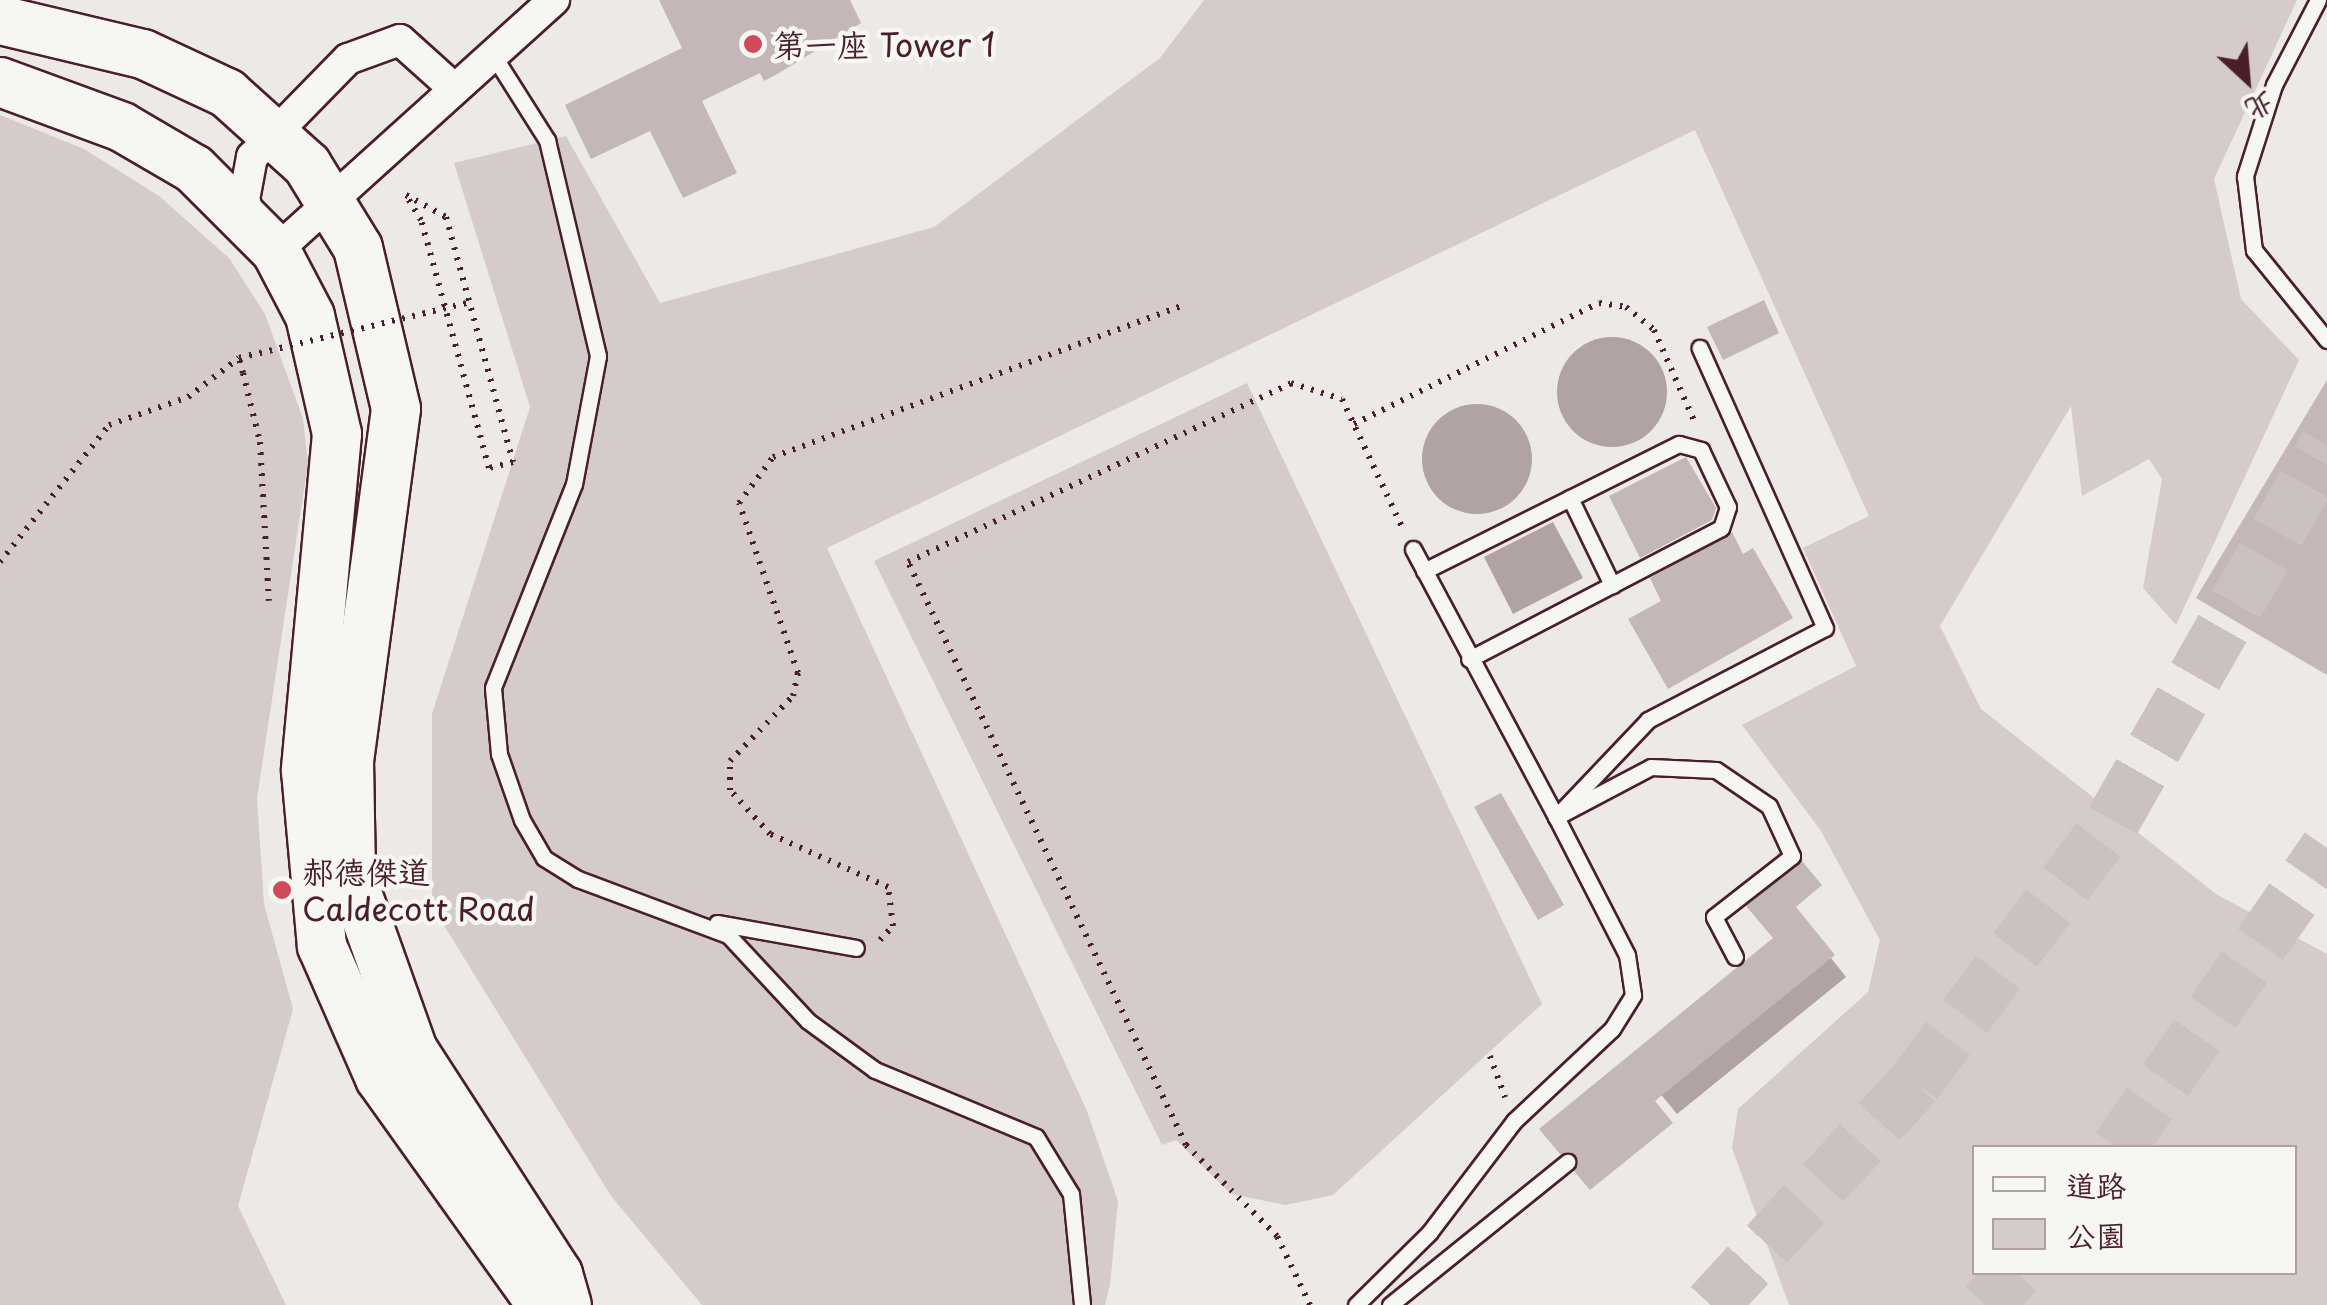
<!DOCTYPE html>
<meta charset="utf-8">
<style>
body{margin:0}
#map{position:relative;width:2327px;height:1305px;overflow:hidden;background:#ece9e6;font-family:"Playpen Sans","LXGW WenKai TC",sans-serif}
div>[style]{position:absolute}
.green>*{inset:0;background:#d4cbca}
.water>*{inset:0;background:#b1a2a3}
.round{border-radius:50%}
.building>*{inset:0;background:#c4b7b7}
.motorway-tunnel>*{height:55px;margin-top:-27.5px;transform-origin:0;background:repeating-linear-gradient(90deg,#ccc1c1 0 55px,transparent 0 83px)}
.path>*{height:6px;margin-top:-3px;transform-origin:0;background:repeating-linear-gradient(90deg,#4a1f2b 0 2.5px,transparent 0 10.5px)}
.roads{filter:drop-shadow(2px 0 #4a1f2b) drop-shadow(-2px 0 #4a1f2b) drop-shadow(0 2px #4a1f2b) drop-shadow(0 -2px #4a1f2b)}
.service>*{height:15px;margin:-7.5px;padding:0 7.5px;transform-origin:7.5px;border-radius:7.5px;background:#f6f6f2}
.minor>*{height:30px;margin:-15px;padding:0 15px;transform-origin:15px;border-radius:15px;background:#f6f6f2}
.primary>*{height:48px;margin:-24px;padding:0 24px;transform-origin:24px;border-radius:24px;background:#f6f6f2}
.path-bridge>*{height:6px;margin-top:-3px;transform-origin:0;background:repeating-linear-gradient(90deg,#4a1f2b 0 2.5px,transparent 0 10.5px)}
.dots>*{width:28px;height:28px;translate:-50% -50%;box-sizing:border-box;border:5px solid #f6f6f2;border-radius:50%}
span{translate:-50% -50%;white-space:nowrap;text-align:center;line-height:1.15;-webkit-text-stroke:9px #f6f6f2;paint-order:stroke}
.poi-label{font-size:32px;color:#4a1f2b}
.left{translate:0 -50%;text-align:left}
.legend{position:absolute;left:1972px;top:1145px;width:325px;height:130px;box-sizing:border-box;background:#f6f6f2;border:2px solid #b1a0a2;margin:0;padding:12px 18px;list-style:none;font-size:30px;color:#4a1f2b}
.legend li{display:flex;align-items:center;gap:20px;height:50px}
.legend b{width:50px;border:2px solid #b1a0a2}
.north{position:absolute;left:2197px;top:30px;width:100px;height:100px;-webkit-text-stroke:8px #f6f6f2;paint-order:stroke;rotate:154deg;font-size:28px;font-weight:700;line-height:40px;text-align:center;color:#4a1f2b}
.north::after{content:'';display:block;margin:auto;width:35px;height:45px;background:#4a1f2b;clip-path:polygon(50% 0,100% 100%,50% 72%,0 100%)}
</style>
<div id="map">
<div class="green">
<div style="clip-path:polygon(evenodd,1204px 0,2297px 0,2214px 179px,2241px 299px,2299px 360px,2176px 625px,2143px 588px,2162px 479px,2149px 459px,2082px 496px,2071px 406px,1940px 626px,1981px 709px,2216px 894px,2327px 954px,2327px 1305px,1789px 1305px,1732px 1148px,1738px 1109px,1868px 992px,1880px 940px,1821px 831px,1742px 725px,1856px 666px,1803px 548px,1869px 516px,1695px 130px,827px 548px,1087px 1111px,1118px 1201px,1110px 1285px,1105px 1305px,702px 1305px,611px 1196px,432px 906px,432px 714px,530px 407px,454px 163px,566px 136px,660px 303px,934px 227px,1160px 58px,1204px 0,1974px 1148px,2294px 1148px,2294px 1272px,1974px 1272px,1974px 1148px)"></div>
<div style="clip-path:polygon(0 115px,84px 149px,159px 196px,229px 258px,265px 314px,303px 419px,308px 463px,257px 798px,264px 904px,293px 1009px,238px 1206px,286px 1305px,0 1305px)"></div>
<div style="clip-path:polygon(1247px 383px,1542px 1004px,1333px 1195px,1285px 1205px,1231px 1194px,1176px 1140px,1162px 1145px,874px 561px)"></div>
</div>
<div class="water">
<div class="round" style="left:1557px;top:337px;width:110px;height:110px"></div>
<div class="round" style="left:1422px;top:404px;width:110px;height:110px"></div>
<div style="clip-path:polygon(1553px 522px,1583px 578px,1513px 614px,1484px 557px)"></div>
<div style="clip-path:polygon(1819px 943px,1846px 977px,1677px 1114px,1649px 1080px)"></div>
</div>
<div class="building">
<div style="clip-path:polygon(659px 0,850px 0,861px 23px,779px 73px,764px 81px,760px 73px,702px 101px,737px 173px,683px 198px,650px 131px,591px 159px,565px 105px,682px 48px)"></div>
<div style="clip-path:polygon(1764px 300px,1779px 333px,1723px 360px,1707px 327px)"></div>
<div style="clip-path:polygon(2327px 380px,2327px 675px,2196px 598px)"></div>
<div style="clip-path:polygon(1686px 457px,1716px 508px,1712px 520px,1640px 558px,1609px 496px)"></div>
<div style="clip-path:polygon(1732px 532px,1743px 554px,1753px 548px,1793px 618px,1668px 689px,1628px 619px,1661px 601px,1650px 578px)"></div>
<div style="clip-path:polygon(1501px 793px,1564px 905px,1538px 920px,1474px 807px)"></div>
<div style="clip-path:polygon(1802px 861px,1822px 885px,1796px 907px,1835px 955px,1655px 1101px,1673px 1123px,1590px 1190px,1574px 1171px,1575px 1154px,1560px 1154px,1539px 1129px,1773px 938px,1746px 906px)"></div>
</div>
<div class="motorway-tunnel">
<div style="left:2118px;top:1148px;width:366px;rotate:-55.1deg"></div>
<div style="left:1711px;top:1305px;width:302px;rotate:-47.5deg"></div>
<div style="left:1915px;top:1082px;width:328px;rotate:-52.9deg"></div>
<div style="left:2113px;top:820px;width:432px;rotate:-60.3deg"></div>
<div style="left:1986px;top:1305px;width:45px;rotate:-47.7deg"></div>
</div>
<div class="path">
<div style="left:406px;top:195px;width:46px;rotate:28.8deg"></div>
<div style="left:446px;top:217px;width:254px;rotate:74.7deg"></div>
<div style="left:513px;top:462px;width:25px;rotate:166deg"></div>
<div style="left:489px;top:468px;width:257px;rotate:-105.3deg"></div>
<div style="left:421px;top:220px;width:29px;rotate:-121deg"></div>
<div style="left:243px;top:373px;width:71px;rotate:76.2deg"></div>
<div style="left:260px;top:442px;width:159px;rotate:86.8deg"></div>
<div style="left:1354px;top:424px;width:273px;rotate:-26.3deg"></div>
<div style="left:1599px;top:303px;width:27px;rotate:8deg"></div>
<div style="left:1626px;top:307px;width:36px;rotate:39deg"></div>
<div style="left:1654px;top:330px;width:102px;rotate:66.2deg"></div>
<div style="left:0;top:562px;width:175px;rotate:-51.5deg"></div>
<div style="left:109px;top:425px;width:84px;rotate:-19.5deg"></div>
<div style="left:188px;top:397px;width:64px;rotate:-37.4deg"></div>
<div style="left:880px;top:940px;width:19px;rotate:-47deg"></div>
<div style="left:893px;top:926px;width:39px;rotate:-97deg"></div>
<div style="left:888px;top:887px;width:129px;rotate:-155.8deg"></div>
<div style="left:770px;top:834px;width:59px;rotate:-132.3deg"></div>
<div style="left:730px;top:790px;width:29px;rotate:-90deg"></div>
<div style="left:730px;top:761px;width:91px;rotate:-45.9deg"></div>
<div style="left:793px;top:696px;width:24px;rotate:-78deg"></div>
<div style="left:798px;top:673px;width:180px;rotate:-109.1deg"></div>
<div style="left:739px;top:503px;width:57px;rotate:-53.5deg"></div>
<div style="left:773px;top:457px;width:435px;rotate:-20.3deg"></div>
<div style="left:1490px;top:1056px;width:44px;rotate:69.9deg"></div>
<div style="left:1310px;top:1305px;width:76px;rotate:-115.6deg"></div>
<div style="left:1277px;top:1236px;width:129px;rotate:-135deg"></div>
<div style="left:1186px;top:1145px;width:646px;rotate:-115.49deg"></div>
<div style="left:908px;top:562px;width:423px;rotate:-25deg"></div>
<div style="left:1291px;top:383px;width:53px;rotate:17.4deg"></div>
<div style="left:1342px;top:399px;width:141px;rotate:64.9deg"></div>
</div>
<div class="roads">
<div class="service">
<div style="left:2318px;top:0;width:96px;rotate:117.4deg"></div>
<div style="left:2274px;top:85px;width:96px;rotate:107.7deg"></div>
<div style="left:2245px;top:176px;width:75px;rotate:83.1deg"></div>
<div style="left:2254px;top:250px;width:116px;rotate:51deg"></div>
<div style="left:490px;top:50px;width:107px;rotate:57.7deg"></div>
<div style="left:547px;top:140px;width:222px;rotate:76.7deg"></div>
<div style="left:598px;top:356px;width:130px;rotate:100.6deg"></div>
<div style="left:574px;top:484px;width:219px;rotate:111.7deg"></div>
<div style="left:493px;top:688px;width:66px;rotate:84.8deg"></div>
<div style="left:499px;top:754px;width:70px;rotate:70.8deg"></div>
<div style="left:522px;top:820px;width:44px;rotate:59.9deg"></div>
<div style="left:544px;top:858px;width:40px;rotate:32deg"></div>
<div style="left:578px;top:879px;width:160px;rotate:20.5deg"></div>
<div style="left:728px;top:935px;width:117px;rotate:47.1deg"></div>
<div style="left:808px;top:1021px;width:83px;rotate:36.2deg"></div>
<div style="left:875px;top:1070px;width:174px;rotate:22.6deg"></div>
<div style="left:1036px;top:1137px;width:67px;rotate:58.4deg"></div>
<div style="left:1071px;top:1194px;width:112px;rotate:84.3deg"></div>
<div style="left:1570px;top:498px;width:97px;rotate:64.2deg"></div>
<div style="left:1413px;top:549px;width:304px;rotate:61.9deg"></div>
<div style="left:1556px;top:817px;width:107px;rotate:-27.8deg"></div>
<div style="left:1651px;top:767px;width:65px;rotate:2.6deg"></div>
<div style="left:1716px;top:770px;width:64px;rotate:34.2deg"></div>
<div style="left:1769px;top:806px;width:55px;rotate:65.3deg"></div>
<div style="left:1792px;top:856px;width:99px;rotate:142deg"></div>
<div style="left:1714px;top:917px;width:45px;rotate:62.3deg"></div>
<div style="left:1424px;top:571px;width:285px;rotate:-26.5deg"></div>
<div style="left:1679px;top:444px;width:23px;rotate:15deg"></div>
<div style="left:1701px;top:450px;width:63px;rotate:64.7deg"></div>
<div style="left:1728px;top:507px;width:22px;rotate:108deg"></div>
<div style="left:1721px;top:528px;width:284px;rotate:152.5deg"></div>
<div style="left:717px;top:923px;width:141px;rotate:10.2deg"></div>
<div style="left:1356px;top:1305px;width:103px;rotate:-44.6deg"></div>
<div style="left:1429px;top:1233px;width:141px;rotate:-52.8deg"></div>
<div style="left:1514px;top:1121px;width:134px;rotate:-43.2deg"></div>
<div style="left:1612px;top:1029px;width:40px;rotate:-58deg"></div>
<div style="left:1633px;top:995px;width:40px;rotate:-98.5deg"></div>
<div style="left:1627px;top:955px;width:155px;rotate:-117.2deg"></div>
<div style="left:1556px;top:817px;width:134px;rotate:-46.5deg"></div>
<div style="left:1648px;top:720px;width:199px;rotate:-27.5deg"></div>
<div style="left:1825px;top:628px;width:307px;rotate:-114.1deg"></div>
<div style="left:1390px;top:1305px;width:228px;rotate:-38.9deg"></div>
</div>
<div class="minor">
<div style="left:252px;top:222px;width:23px;rotate:-110deg"></div>
<div style="left:244px;top:200px;width:44px;rotate:-79.5deg"></div>
<div style="left:252px;top:157px;width:137px;rotate:-45.6deg"></div>
<div style="left:348px;top:59px;width:55px;rotate:-20.1deg"></div>
<div style="left:400px;top:40px;width:69px;rotate:42deg"></div>
<div style="left:276px;top:251px;width:375px;rotate:-42.1deg"></div>
</div>
<div class="primary">
<div style="left:0;top:20px;width:147px;rotate:13.4deg"></div>
<div style="left:143px;top:54px;width:93px;rotate:24.9deg"></div>
<div style="left:227px;top:93px;width:108px;rotate:42deg"></div>
<div style="left:307px;top:165px;width:97px;rotate:58.4deg"></div>
<div style="left:358px;top:248px;width:165px;rotate:76.7deg"></div>
<div style="left:396px;top:409px;width:354px;rotate:97.6deg"></div>
<div style="left:349px;top:760px;width:116px;rotate:89deg"></div>
<div style="left:351px;top:876px;width:185px;rotate:70.4deg"></div>
<div style="left:413px;top:1050px;width:267px;rotate:57.1deg"></div>
<div style="left:558px;top:1274px;width:32px;rotate:74deg"></div>
<div style="left:0;top:82px;width:130px;rotate:20.2deg"></div>
<div style="left:122px;top:127px;width:83px;rotate:30.3deg"></div>
<div style="left:194px;top:169px;width:116px;rotate:45deg"></div>
<div style="left:276px;top:251px;width:73px;rotate:62.4deg"></div>
<div style="left:310px;top:316px;width:121px;rotate:77.1deg"></div>
<div style="left:337px;top:434px;width:338px;rotate:95.3deg"></div>
<div style="left:306px;top:771px;width:176px;rotate:84.8deg"></div>
<div style="left:322px;top:946px;width:144px;rotate:66.3deg"></div>
<div style="left:380px;top:1078px;width:279px;rotate:54.5deg"></div>
</div>
</div>
<div class="path-bridge">
<div style="left:243px;top:373px;width:16px;rotate:-105deg"></div>
<div style="left:239px;top:358px;width:239px;rotate:-13.6deg"></div>
</div>
<div class="dots">
<div style="left:753px;top:44px;background:#d1495b"></div>
<div style="left:282px;top:890px;background:#d1495b"></div>
</div>
<div class="poi-label">
<span class="left" style="left:773px;top:44px">第一座 Tower 1</span>
<span class="left" style="left:302px;top:890px">郝德傑道<br>Caldecott Road</span>
</div>
<ul class="legend">
<li><b style="height:12px;background:#f6f6f2"></b>道路</li>
<li><b style="height:28px;background:#d4cbca"></b>公園</li>
</ul>
<div class="north">北</div>
</div>
